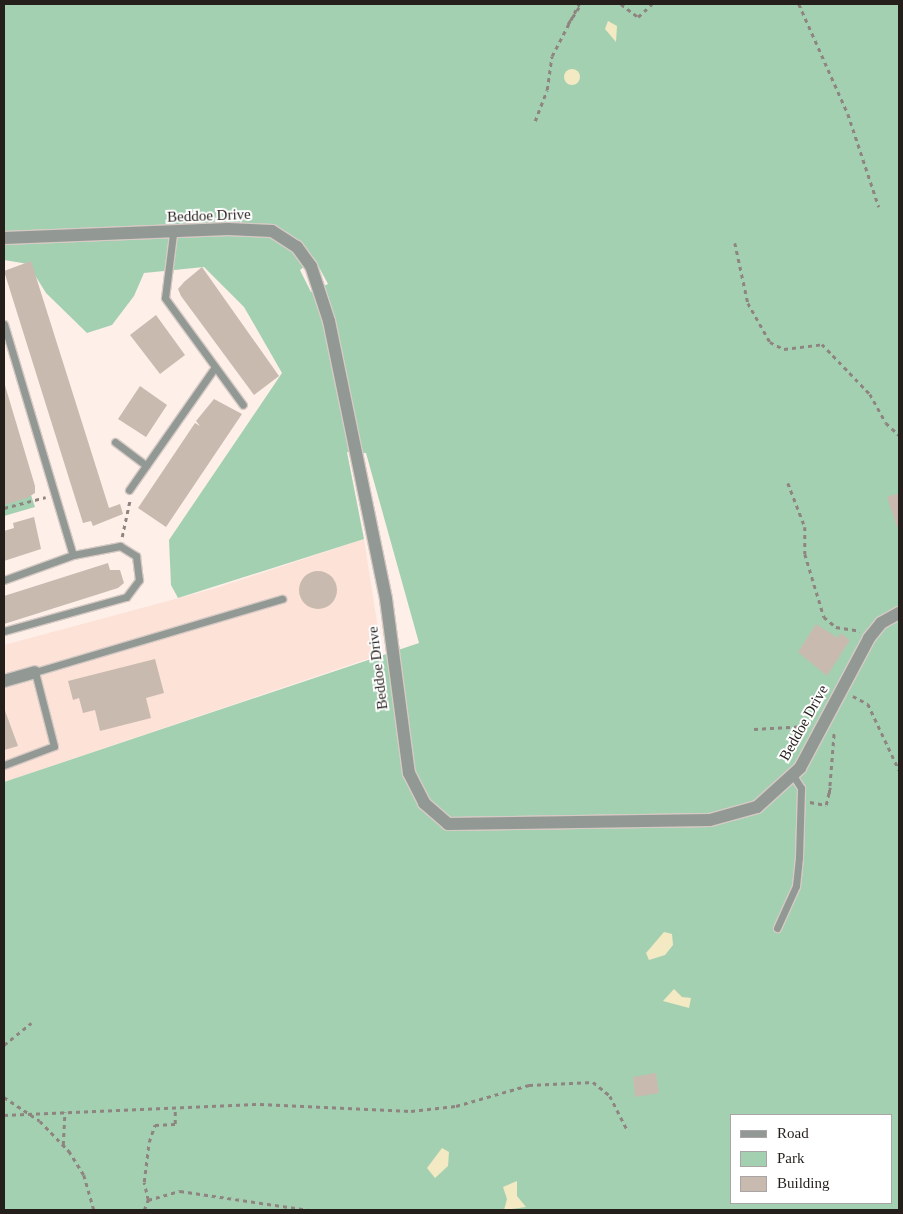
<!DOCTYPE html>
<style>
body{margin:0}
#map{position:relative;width:903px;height:1214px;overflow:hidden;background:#feefe9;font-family:"Times New Roman",serif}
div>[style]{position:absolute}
.built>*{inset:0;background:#fde2d8}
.green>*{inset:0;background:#a4d0b2}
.sand>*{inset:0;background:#f3e9c3}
.round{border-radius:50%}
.building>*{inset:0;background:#c8baaf}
.path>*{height:2.5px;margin-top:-1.25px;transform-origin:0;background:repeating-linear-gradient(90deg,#8e8480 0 4px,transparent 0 8px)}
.roads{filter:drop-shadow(1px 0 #d7cac4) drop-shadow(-1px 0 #d7cac4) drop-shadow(0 1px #d7cac4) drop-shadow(0 -1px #d7cac4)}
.lane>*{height:7px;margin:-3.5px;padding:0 3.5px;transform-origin:3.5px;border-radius:3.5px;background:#929995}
.street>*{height:12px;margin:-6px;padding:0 6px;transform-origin:6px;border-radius:6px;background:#929995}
span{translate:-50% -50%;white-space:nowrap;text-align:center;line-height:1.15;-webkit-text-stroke:4px #fff;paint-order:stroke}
.street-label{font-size:15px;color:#251f1c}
.frame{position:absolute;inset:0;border:5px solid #251f1c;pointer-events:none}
.legend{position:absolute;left:730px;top:1114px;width:162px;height:90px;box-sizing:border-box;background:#fff;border:1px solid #a8a5a4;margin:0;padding:6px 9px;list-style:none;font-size:15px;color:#251f1c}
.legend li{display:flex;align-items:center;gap:10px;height:25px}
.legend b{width:25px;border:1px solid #a8a5a4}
</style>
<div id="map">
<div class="built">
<div style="clip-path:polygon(364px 539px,382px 654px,4px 782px,4px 645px,216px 588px)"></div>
</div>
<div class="green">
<div style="clip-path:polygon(evenodd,4px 4px,899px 4px,899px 1210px,4px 1210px,4px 782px,419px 643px,366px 453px,347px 452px,364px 539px,178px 598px,171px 585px,169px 540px,282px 373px,244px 307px,204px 267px,144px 273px,134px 296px,112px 325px,87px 333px,46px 293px,28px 264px,4px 260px,4px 4px,314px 258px,328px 284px,311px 292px,300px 270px,314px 258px,4px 4px,732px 1115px,892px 1115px,892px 1203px,732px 1203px,732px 1115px)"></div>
<div style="clip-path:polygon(31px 495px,35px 507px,4px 516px,4px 503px)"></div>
</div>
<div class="sand">
<div style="clip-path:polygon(608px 21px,617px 26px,616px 42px,605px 29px)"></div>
<div class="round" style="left:564px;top:69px;width:16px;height:16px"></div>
<div style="clip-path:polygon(664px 932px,672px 934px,673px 945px,665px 955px,649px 960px,646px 953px)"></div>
<div style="clip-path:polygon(674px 989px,682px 997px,691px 998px,689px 1008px,663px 1001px)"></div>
<div style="clip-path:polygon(442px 1148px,449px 1152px,448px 1166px,435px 1178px,427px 1168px)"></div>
<div style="clip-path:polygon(517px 1181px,517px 1196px,526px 1207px,504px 1210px,507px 1199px,503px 1187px)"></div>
</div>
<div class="building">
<div style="clip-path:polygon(31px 261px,109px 508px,120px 504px,123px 514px,93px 526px,91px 521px,83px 523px,4px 271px)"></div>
<div style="clip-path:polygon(202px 267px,279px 376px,254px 395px,181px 296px,178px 289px,184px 282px)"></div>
<div style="clip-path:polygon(156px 315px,185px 355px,160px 374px,130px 335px)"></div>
<div style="clip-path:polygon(4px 382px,35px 486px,35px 493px,27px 498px,4px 505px)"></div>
<div style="clip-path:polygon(140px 386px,167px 405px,146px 437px,118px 419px)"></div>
<div style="clip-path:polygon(214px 399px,242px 414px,166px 527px,138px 508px,195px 423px,200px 426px,196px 421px)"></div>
<div style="clip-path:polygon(899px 493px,899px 527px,897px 527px,887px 497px)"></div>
<div style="clip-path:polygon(34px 517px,41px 549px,4px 561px,4px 531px,14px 528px,13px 523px)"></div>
<div style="clip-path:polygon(108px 563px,110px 570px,120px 570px,124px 583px,118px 588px,4px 624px,4px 596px)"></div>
<div class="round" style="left:299px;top:571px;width:38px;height:38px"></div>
<div style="clip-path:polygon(816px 624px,838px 638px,840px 633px,850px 640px,827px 676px,798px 652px)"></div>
<div style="clip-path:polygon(155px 659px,164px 693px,146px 698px,151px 718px,100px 731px,95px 710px,83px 713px,79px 698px,73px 700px,68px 681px)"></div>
<div style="clip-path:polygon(4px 708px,18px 746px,4px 750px)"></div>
<div style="clip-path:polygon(656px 1073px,659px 1093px,635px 1097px,633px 1077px)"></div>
</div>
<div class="path">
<div style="left:621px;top:4px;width:21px;rotate:37deg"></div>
<div style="left:638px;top:17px;width:19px;rotate:-43deg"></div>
<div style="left:799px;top:4px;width:120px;rotate:66deg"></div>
<div style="left:848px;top:114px;width:98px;rotate:71.6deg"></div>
<div style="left:568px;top:24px;width:24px;rotate:-57deg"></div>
<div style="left:535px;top:121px;width:33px;rotate:-69deg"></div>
<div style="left:547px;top:90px;width:34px;rotate:-82deg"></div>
<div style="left:552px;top:56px;width:59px;rotate:-62.6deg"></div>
<div style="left:735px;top:243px;width:61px;rotate:77.8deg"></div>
<div style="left:748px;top:303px;width:45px;rotate:60.6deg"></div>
<div style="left:770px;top:342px;width:16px;rotate:27deg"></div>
<div style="left:784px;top:349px;width:38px;rotate:-7deg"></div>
<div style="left:822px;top:344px;width:69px;rotate:46.2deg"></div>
<div style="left:870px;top:394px;width:33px;rotate:61deg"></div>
<div style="left:886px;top:423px;width:18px;rotate:43deg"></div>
<div style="left:788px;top:483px;width:47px;rotate:68.9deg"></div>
<div style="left:805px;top:527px;width:27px;rotate:90deg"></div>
<div style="left:805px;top:554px;width:66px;rotate:73.2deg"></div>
<div style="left:824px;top:617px;width:16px;rotate:40deg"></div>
<div style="left:836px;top:627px;width:24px;rotate:9deg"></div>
<div style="left:4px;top:508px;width:43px;rotate:-14.7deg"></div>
<div style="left:122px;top:537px;width:39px;rotate:-78deg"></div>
<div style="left:853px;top:696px;width:17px;rotate:28deg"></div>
<div style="left:868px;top:704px;width:73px;rotate:64.8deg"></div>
<div style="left:754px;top:729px;width:54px;rotate:-3.2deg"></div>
<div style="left:829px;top:794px;width:62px;rotate:-85.4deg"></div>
<div style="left:810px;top:802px;width:16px;rotate:11deg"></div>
<div style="left:826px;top:805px;width:18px;rotate:-77deg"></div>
<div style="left:4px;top:1045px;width:35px;rotate:-39deg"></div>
<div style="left:4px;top:1097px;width:43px;rotate:33.7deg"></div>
<div style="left:40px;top:1121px;width:42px;rotate:46deg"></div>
<div style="left:69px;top:1151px;width:28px;rotate:58deg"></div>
<div style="left:84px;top:1175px;width:36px;rotate:74deg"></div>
<div style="left:4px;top:1115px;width:256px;rotate:-2.5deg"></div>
<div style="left:260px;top:1104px;width:151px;rotate:2.7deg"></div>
<div style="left:411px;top:1111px;width:45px;rotate:-6.3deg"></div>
<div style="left:456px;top:1106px;width:76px;rotate:-16deg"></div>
<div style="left:529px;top:1085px;width:64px;rotate:-2.7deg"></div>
<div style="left:593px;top:1082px;width:22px;rotate:39deg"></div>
<div style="left:610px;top:1096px;width:39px;rotate:63deg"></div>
<div style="left:63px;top:1145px;width:33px;rotate:-87deg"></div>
<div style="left:148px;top:1200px;width:18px;rotate:-103deg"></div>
<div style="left:144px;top:1182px;width:40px;rotate:-82.9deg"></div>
<div style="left:149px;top:1142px;width:18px;rotate:-71deg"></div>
<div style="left:155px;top:1125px;width:20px;rotate:-3deg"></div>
<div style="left:175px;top:1124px;width:14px;rotate:-90deg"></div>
<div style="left:144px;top:1210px;width:11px;rotate:-68deg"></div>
<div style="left:148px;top:1200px;width:33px;rotate:-16deg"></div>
<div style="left:180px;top:1191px;width:129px;rotate:8.4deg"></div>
</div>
<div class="roads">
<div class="lane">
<div style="left:173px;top:234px;width:64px;rotate:97.1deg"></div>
<div style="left:165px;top:298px;width:132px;rotate:53.9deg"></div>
<div style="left:4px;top:324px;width:241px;rotate:73.4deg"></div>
<div style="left:115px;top:442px;width:39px;rotate:37deg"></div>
<div style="left:129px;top:490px;width:150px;rotate:-55deg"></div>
<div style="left:4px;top:580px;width:73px;rotate:-19.9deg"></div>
<div style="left:73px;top:555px;width:48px;rotate:-10.8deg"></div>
<div style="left:120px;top:546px;width:19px;rotate:32deg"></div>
<div style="left:136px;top:556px;width:24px;rotate:83deg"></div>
<div style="left:139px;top:580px;width:21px;rotate:127deg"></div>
<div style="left:126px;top:597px;width:127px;rotate:164.4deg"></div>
<div style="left:4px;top:765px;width:53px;rotate:-20.8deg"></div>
<div style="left:54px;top:746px;width:76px;rotate:-104.4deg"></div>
<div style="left:35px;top:672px;width:258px;rotate:-16.5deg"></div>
<div style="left:777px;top:928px;width:46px;rotate:-65.7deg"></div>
<div style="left:796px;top:886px;width:29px;rotate:-84deg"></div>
<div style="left:799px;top:857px;width:69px;rotate:-88.3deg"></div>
<div style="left:801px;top:788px;width:15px;rotate:-122deg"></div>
</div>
<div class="street">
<div style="left:4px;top:238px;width:224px;rotate:-2.3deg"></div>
<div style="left:228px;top:229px;width:44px;rotate:2.6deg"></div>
<div style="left:272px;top:231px;width:30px;rotate:33deg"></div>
<div style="left:297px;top:247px;width:24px;rotate:54deg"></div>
<div style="left:311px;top:266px;width:58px;rotate:71.9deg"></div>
<div style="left:329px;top:321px;width:284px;rotate:78.4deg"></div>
<div style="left:386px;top:599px;width:176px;rotate:82.5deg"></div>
<div style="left:409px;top:773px;width:34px;rotate:63deg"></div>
<div style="left:424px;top:803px;width:32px;rotate:41deg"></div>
<div style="left:448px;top:824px;width:262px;rotate:-0.9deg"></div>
<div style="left:710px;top:820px;width:49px;rotate:-15.5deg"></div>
<div style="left:757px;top:807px;width:58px;rotate:-42.2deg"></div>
<div style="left:800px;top:768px;width:147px;rotate:-62deg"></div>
<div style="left:869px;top:638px;width:19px;rotate:-51deg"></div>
<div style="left:881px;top:623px;width:21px;rotate:-29deg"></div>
<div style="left:4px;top:681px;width:32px;rotate:-16deg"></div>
</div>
</div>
<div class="street-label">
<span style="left:209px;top:216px;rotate:-2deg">Beddoe Drive</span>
<span style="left:378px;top:668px;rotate:-97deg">Beddoe Drive</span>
<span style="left:804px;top:723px;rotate:-61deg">Beddoe Drive</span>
</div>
<div class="frame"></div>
<ul class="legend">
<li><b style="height:6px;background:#929995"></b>Road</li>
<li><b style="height:14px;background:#a4d0b2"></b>Park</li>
<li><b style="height:14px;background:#c8baaf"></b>Building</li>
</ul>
</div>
